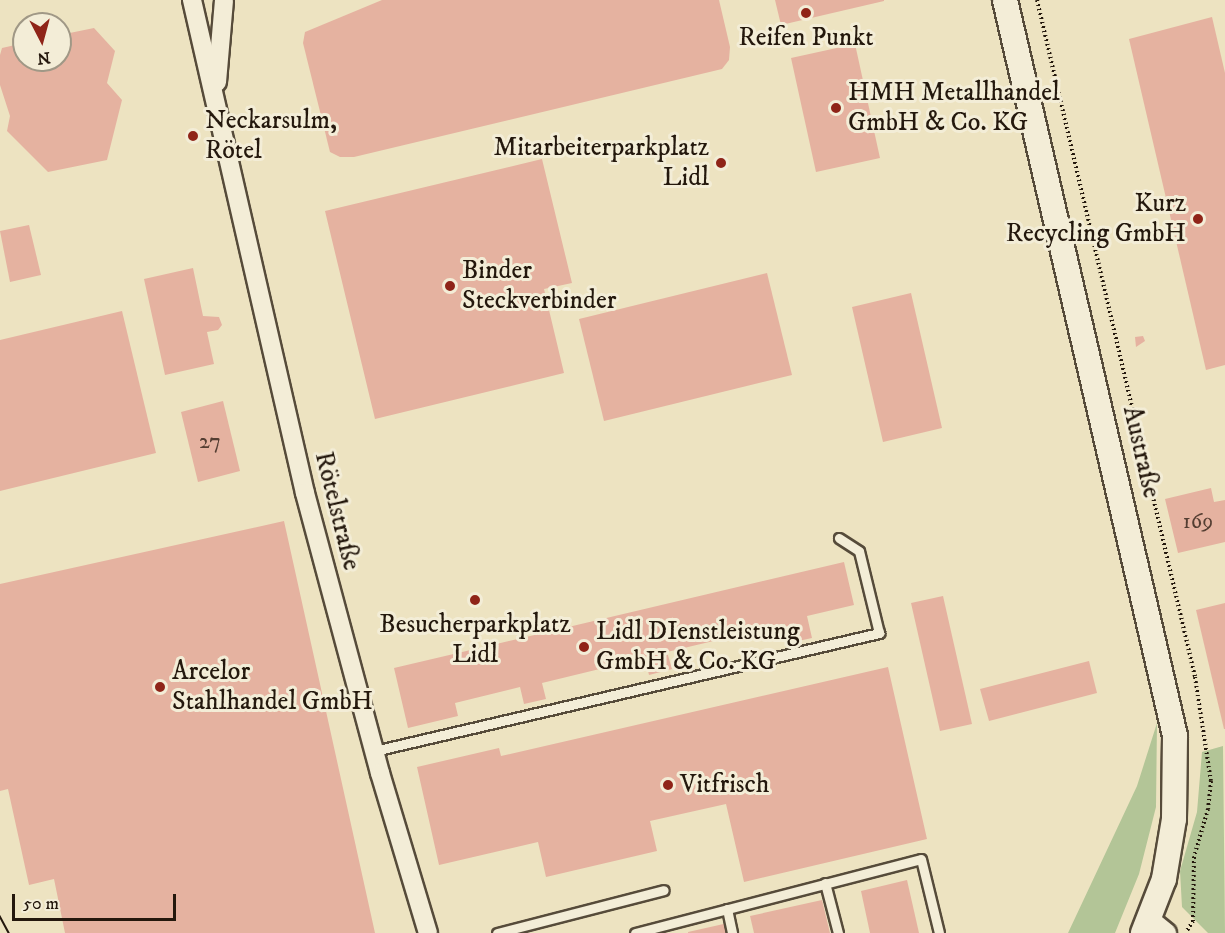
<!DOCTYPE html>
<meta charset="utf-8">
<style>
body{margin:0}
#map{position:relative;width:1225px;height:933px;overflow:hidden;background:#ede3c1;font-family:"IM FELL DW Pica",serif}
div>[style]{position:absolute}
.green>*{inset:0;background:#b3c597}
.building>*{inset:0;background:#e5b2a0}
.path>*{height:4px;margin-top:-2px;transform-origin:0;background:repeating-linear-gradient(90deg,#24180d 0 1.5px,transparent 0 4.5px)}
.roads{filter:drop-shadow(2px 0 #564b3a) drop-shadow(-2px 0 #564b3a) drop-shadow(0 2px #564b3a) drop-shadow(0 -2px #564b3a)}
.lane>*{height:9px;margin:-4.5px;padding:0 4.5px;transform-origin:4.5px;border-radius:4.5px;background:#f3edd7}
.street>*{height:18px;margin:-9px;padding:0 9px;transform-origin:9px;border-radius:9px;background:#f3edd7}
.secondary>*{height:24px;margin:-12px;padding:0 12px;transform-origin:12px;border-radius:12px;background:#f3edd7}
.tram>*{height:1.5px;margin:-0.75px;padding:0 0.75px;transform-origin:0.75px;border-radius:0.75px;background:#24180d}
.dots>*{width:16px;height:16px;translate:-50% -50%;box-sizing:border-box;border:3px solid #f3edd7;border-radius:50%}
span{translate:-50% -50%;white-space:nowrap;text-align:center;line-height:1.15;-webkit-text-stroke:6px #f3edd7;paint-order:stroke}
.number-label{font-size:22px;color:#543e32}
.number-label span{-webkit-text-stroke-width:0}
.poi-label{font-size:26px;color:#24180d}
.left{translate:0 -50%;text-align:left}
.right{translate:-100% -50%;text-align:right}
.street-label{font-size:26px;color:#24180d}
.north{position:absolute;left:12px;top:12px;width:60px;height:60px;box-sizing:border-box;background:#f3edd7;border:2px solid #a09886;border-radius:50%;rotate:174deg;font-size:16px;font-weight:700;line-height:24px;text-align:center;color:#24180d}
.north::after{content:'';display:block;margin:auto;width:21px;height:27px;background:#8f2418;clip-path:polygon(50% 0,100% 100%,50% 72%,0 100%)}
.scale{position:absolute;left:12px;top:894px;width:164px;height:27px;box-sizing:border-box;border:3px solid #24180d;border-top:0;padding-left:8px;font-size:18px;line-height:21px;white-space:nowrap;color:#24180d;-webkit-text-stroke:4px #f3edd7;paint-order:stroke}
</style>
<div id="map">
<div class="green">
<div style="clip-path:polygon(1157px 723px,1156px 807px,1139px 874px,1115px 933px,1068px 933px,1137px 786px)"></div>
<div style="clip-path:polygon(1223px 746px,1225px 933px,1208px 933px,1182px 907px,1180px 871px,1197px 812px,1202px 752px)"></div>
</div>
<div class="building">
<div style="clip-path:polygon(382px 0,719px 0,730px 47px,729px 60px,722px 69px,354px 157px,340px 157px,330px 152px,303px 43px,305px 32px)"></div>
<div style="clip-path:polygon(775px 0,884px 0,884px 1px,781px 25px)"></div>
<div style="clip-path:polygon(1212px 17px,1225px 73px,1225px 365px,1206px 370px,1129px 39px)"></div>
<div style="clip-path:polygon(94px 28px,115px 51px,107px 83px,122px 100px,107px 160px,48px 172px,7px 131px,10px 116px,0 85px,0 55px,2px 48px,24px 43px,24px 60px,60px 60px,60px 35px)"></div>
<div style="clip-path:polygon(855px 44px,880px 158px,816px 172px,791px 58px)"></div>
<div style="clip-path:polygon(542px 159px,572px 283px,544px 289px,564px 373px,375px 419px,325px 211px)"></div>
<div style="clip-path:polygon(29px 225px,41px 275px,10px 282px,0 231px)"></div>
<div style="clip-path:polygon(193px 268px,203px 316px,219px 317px,222px 325px,218px 330px,207px 332px,214px 364px,165px 375px,144px 279px)"></div>
<div style="clip-path:polygon(767px 273px,792px 375px,604px 421px,579px 319px)"></div>
<div style="clip-path:polygon(911px 293px,942px 428px,883px 442px,852px 307px)"></div>
<div style="clip-path:polygon(122px 311px,156px 453px,0 491px,0 340px)"></div>
<div style="clip-path:polygon(1143px 336px,1145px 341px,1136px 347px,1135px 337px)"></div>
<div style="clip-path:polygon(223px 401px,240px 471px,198px 482px,181px 412px)"></div>
<div style="clip-path:polygon(1211px 488px,1214px 502px,1225px 500px,1225px 542px,1178px 553px,1165px 499px)"></div>
<div style="clip-path:polygon(284px 521px,375px 933px,65px 933px,54px 879px,29px 885px,8px 789px,0 791px,0 584px)"></div>
<div style="clip-path:polygon(844px 562px,854px 605px,807px 616px,812px 638px,789px 643px,785px 624px,667px 652px,672px 669px,649px 675px,645px 658px,542px 683px,546px 699px,524px 704px,520px 687px,455px 703px,458px 716px,408px 728px,394px 668px)"></div>
<div style="clip-path:polygon(943px 596px,972px 724px,940px 731px,911px 603px)"></div>
<div style="clip-path:polygon(1225px 603px,1225px 729px,1224px 729px,1196px 610px)"></div>
<div style="clip-path:polygon(1089px 661px,1097px 693px,989px 721px,980px 689px)"></div>
<div style="clip-path:polygon(888px 667px,927px 839px,744px 882px,726px 804px,650px 821px,657px 851px,546px 877px,538px 842px,439px 865px,417px 767px,499px 748px,501px 756px)"></div>
<div style="clip-path:polygon(907px 880px,919px 933px,870px 933px,861px 891px)"></div>
<div style="clip-path:polygon(822px 900px,830px 933px,754px 933px,750px 916px)"></div>
<div style="clip-path:polygon(728px 923px,730px 933px,688px 933px,688px 932px)"></div>
</div>
<div class="path">
<div style="left:1037px;top:0;width:695px;rotate:76.86deg"></div>
<div style="left:1195px;top:677px;width:105px;rotate:81.3deg"></div>
<div style="left:1211px;top:781px;width:28px;rotate:96deg"></div>
<div style="left:1208px;top:809px;width:50px;rotate:106.3deg"></div>
<div style="left:1194px;top:857px;width:64px;rotate:90.9deg"></div>
<div style="left:1193px;top:921px;width:13px;rotate:122deg"></div>
</div>
<div class="roads">
<div class="lane">
<div style="left:374px;top:751px;width:519px;rotate:-13.15deg"></div>
<div style="left:879px;top:633px;width:84px;rotate:-103.7deg"></div>
<div style="left:859px;top:551px;width:24px;rotate:-147deg"></div>
<div style="left:825px;top:883px;width:52px;rotate:75.4deg"></div>
<div style="left:727px;top:909px;width:25px;rotate:78deg"></div>
<div style="left:497px;top:933px;width:172px;rotate:-14.4deg"></div>
<div style="left:635px;top:933px;width:295px;rotate:-14.5deg"></div>
<div style="left:921px;top:859px;width:76px;rotate:76.3deg"></div>
</div>
<div class="street">
<div style="left:192px;top:0;width:506px;rotate:77.09deg"></div>
<div style="left:305px;top:493px;width:290px;rotate:75deg"></div>
<div style="left:380px;top:773px;width:167px;rotate:73.3deg"></div>
<div style="left:217px;top:82px;width:81px;rotate:-85.1deg"></div>
<div style="left:1150px;top:919px;width:22px;rotate:39deg"></div>
</div>
<div class="secondary">
<div style="left:1005px;top:0;width:755px;rotate:76.99deg"></div>
<div style="left:1175px;top:736px;width:83px;rotate:90.7deg"></div>
<div style="left:1174px;top:819px;width:61px;rotate:99.5deg"></div>
<div style="left:1164px;top:879px;width:58px;rotate:111.3deg"></div>
</div>
</div>
<div class="tram">
<div style="left:0;top:916px;width:19px;rotate:62deg"></div>
</div>
<div class="dots">
<div style="left:806px;top:13px;background:#8f2418"></div>
<div style="left:836px;top:108px;background:#8f2418"></div>
<div style="left:193px;top:136px;background:#8f2418"></div>
<div style="left:721px;top:163px;background:#8f2418"></div>
<div style="left:1198px;top:219px;background:#8f2418"></div>
<div style="left:450px;top:286px;background:#8f2418"></div>
<div style="left:475px;top:600px;background:#8f2418"></div>
<div style="left:584px;top:647px;background:#8f2418"></div>
<div style="left:160px;top:687px;background:#8f2418"></div>
<div style="left:668px;top:785px;background:#8f2418"></div>
</div>
<div class="number-label">
<span style="left:210px;top:442px">27</span>
<span style="left:1198px;top:522px">169</span>
</div>
<div class="poi-label">
<span style="left:806px;top:38px">Reifen Punkt</span>
<span class="left" style="left:848px;top:108px">HMH Metallhandel<br>GmbH &amp; Co. KG</span>
<span class="left" style="left:205px;top:136px">Neckarsulm,<br>Rötel</span>
<span class="right" style="left:709px;top:163px">Mitarbeiterparkplatz<br>Lidl</span>
<span class="right" style="left:1186px;top:219px">Kurz<br>Recycling GmbH</span>
<span class="left" style="left:462px;top:286px">Binder<br>Steckverbinder</span>
<span style="left:475px;top:640px">Besucherparkplatz<br>Lidl</span>
<span class="left" style="left:596px;top:647px">Lidl DIenstleistung<br>GmbH &amp; Co. KG</span>
<span class="left" style="left:172px;top:687px">Arcelor<br>Stahlhandel GmbH</span>
<span class="left" style="left:680px;top:785px">Vitfrisch</span>
</div>
<div class="street-label">
<span style="left:1141px;top:452px;rotate:77deg">Austraße</span>
<span style="left:337px;top:511px;rotate:76deg">Rötelstraße</span>
</div>
<div class="north">N</div>
<div class="scale">50 m</div>
</div>
